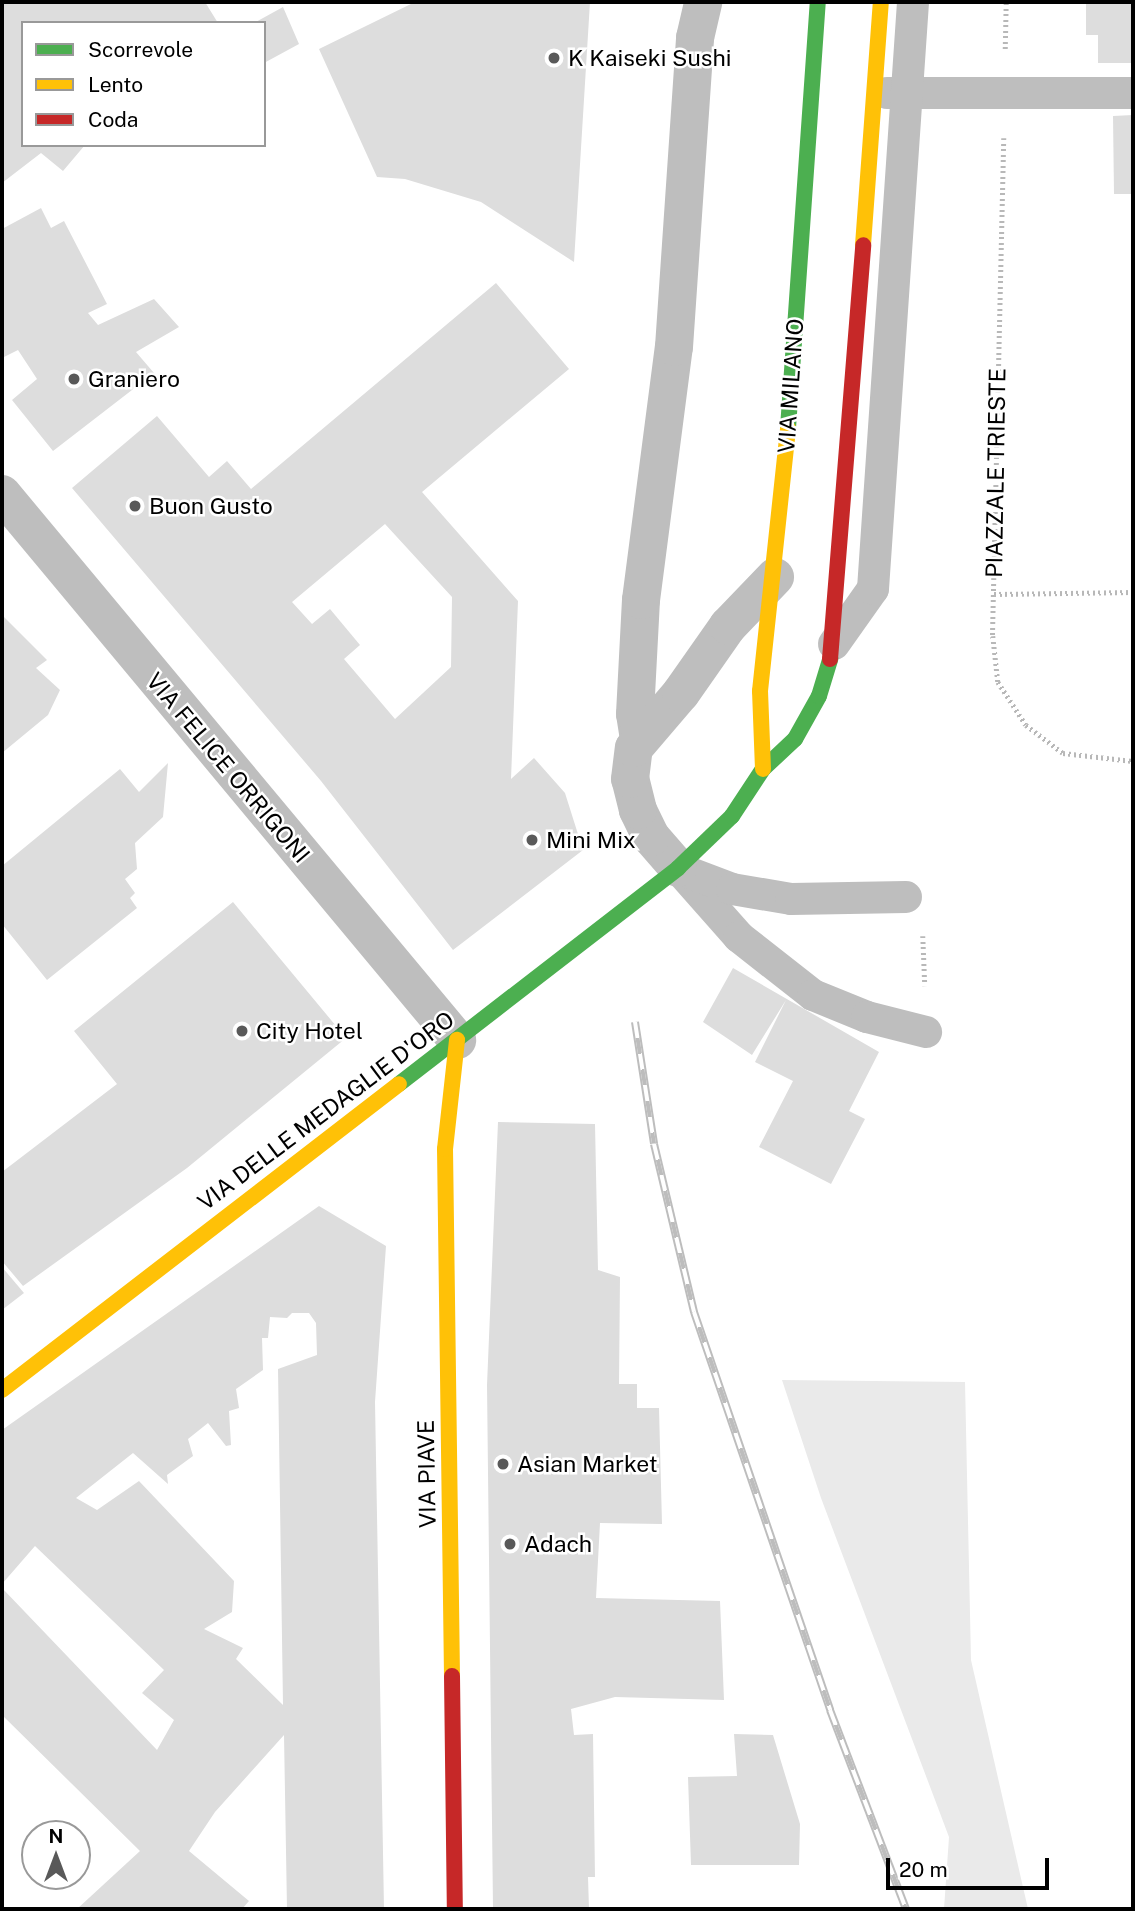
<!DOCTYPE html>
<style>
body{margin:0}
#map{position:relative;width:1135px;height:1911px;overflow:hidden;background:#fff;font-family:"Public Sans",sans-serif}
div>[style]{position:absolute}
.green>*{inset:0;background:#eaeaea}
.building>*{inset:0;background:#ddd}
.path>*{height:4.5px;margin-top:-2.25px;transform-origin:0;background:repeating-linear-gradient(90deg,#b8b8b8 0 2px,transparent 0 5.5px)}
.lane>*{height:32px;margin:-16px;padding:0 16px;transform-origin:16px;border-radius:16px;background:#bebebe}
.street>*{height:38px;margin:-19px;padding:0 19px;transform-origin:19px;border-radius:19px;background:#bebebe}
.fast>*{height:16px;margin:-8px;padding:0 8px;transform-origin:8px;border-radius:8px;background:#4caf50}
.slow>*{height:16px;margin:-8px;padding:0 8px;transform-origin:8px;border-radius:8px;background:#ffc107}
.jam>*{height:16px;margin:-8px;padding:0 8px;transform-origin:8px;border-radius:8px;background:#c62828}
.rail>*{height:8px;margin-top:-4px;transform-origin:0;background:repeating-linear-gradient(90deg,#fff 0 16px,#bdbdbd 0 32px);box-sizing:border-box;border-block:2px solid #bdbdbd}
.dots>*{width:19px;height:19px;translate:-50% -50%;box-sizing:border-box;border:4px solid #fff;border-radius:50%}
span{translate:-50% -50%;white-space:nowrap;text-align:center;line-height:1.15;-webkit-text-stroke:5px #fff;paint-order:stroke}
.poi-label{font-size:23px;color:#000}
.left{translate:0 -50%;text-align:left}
.street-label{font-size:23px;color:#000}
.frame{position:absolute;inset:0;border:4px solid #000;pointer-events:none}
.legend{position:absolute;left:21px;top:21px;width:245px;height:126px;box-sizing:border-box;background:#fff;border:2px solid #999;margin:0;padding:9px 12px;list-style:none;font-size:21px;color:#000}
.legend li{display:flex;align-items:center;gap:14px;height:35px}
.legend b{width:35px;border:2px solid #999}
.north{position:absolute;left:21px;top:1820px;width:70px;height:70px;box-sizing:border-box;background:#fff;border:2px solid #999;border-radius:50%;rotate:0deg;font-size:19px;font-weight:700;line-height:28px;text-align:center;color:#000}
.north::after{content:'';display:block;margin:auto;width:24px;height:32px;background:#595959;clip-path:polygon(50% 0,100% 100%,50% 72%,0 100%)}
.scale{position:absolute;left:886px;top:1858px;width:163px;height:32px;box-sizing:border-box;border:4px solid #000;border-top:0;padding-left:9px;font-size:21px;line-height:24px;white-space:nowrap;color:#000;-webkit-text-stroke:5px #fff;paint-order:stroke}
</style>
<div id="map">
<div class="green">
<div style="clip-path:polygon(782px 1380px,965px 1382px,971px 1660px,1028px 1909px,944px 1909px,949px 1837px,821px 1498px)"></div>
</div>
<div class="building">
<div style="clip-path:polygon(2px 2px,205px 2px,218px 23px,23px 23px,23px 145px,85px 145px,63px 171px,41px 153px,2px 183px)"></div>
<div style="clip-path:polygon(415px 2px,590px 2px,574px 262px,481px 202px,405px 179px,377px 177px,319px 49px)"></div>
<div style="clip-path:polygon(1086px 2px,1133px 2px,1133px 63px,1098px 63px,1098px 35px,1086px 35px)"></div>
<div style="clip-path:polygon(283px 7px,299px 44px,264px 63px,264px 23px,254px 23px)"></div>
<div style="clip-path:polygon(1133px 115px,1133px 194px,1114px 194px,1113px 116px)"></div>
<div style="clip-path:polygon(41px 208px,51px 228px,64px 221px,107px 304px,88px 313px,98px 325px,154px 299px,179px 327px,136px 352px,154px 373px,53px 451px,12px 400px,37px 379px,18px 350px,2px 358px,2px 229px)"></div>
<div style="clip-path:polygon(evenodd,496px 283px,569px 369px,422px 492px,518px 601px,511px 779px,534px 758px,565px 793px,583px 850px,453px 950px,321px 781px,72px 488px,157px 416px,209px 477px,227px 461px,251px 489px,496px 283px,385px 524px,452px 597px,451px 667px,395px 719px,344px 659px,360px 645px,330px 609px,312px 624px,292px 602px,385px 524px)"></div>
<div style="clip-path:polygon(2px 615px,47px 660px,36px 668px,60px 690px,48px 715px,2px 753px)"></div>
<div style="clip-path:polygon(168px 763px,163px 817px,135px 843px,137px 869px,125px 879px,135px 893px,130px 898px,137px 908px,47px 980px,2px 924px,2px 866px,120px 769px,139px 792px)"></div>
<div style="clip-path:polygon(233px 902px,346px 1038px,187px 1168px,23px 1286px,2px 1261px,2px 1172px,117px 1084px,74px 1031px)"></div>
<div style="clip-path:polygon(733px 968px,879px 1052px,849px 1111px,865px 1119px,831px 1184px,759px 1147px,793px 1081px,755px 1062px,786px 1000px,752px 1055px,703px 1022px)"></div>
<div style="clip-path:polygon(498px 1122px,595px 1124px,598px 1270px,620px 1277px,619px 1384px,637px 1384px,637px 1408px,659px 1408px,662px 1524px,600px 1523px,596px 1598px,720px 1601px,724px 1700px,615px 1697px,571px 1709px,574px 1735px,593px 1734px,595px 1877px,588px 1877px,589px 1909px,493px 1909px,487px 1385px)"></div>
<div style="clip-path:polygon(evenodd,319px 1206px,386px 1246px,375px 1402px,384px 1909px,287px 1909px,284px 1735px,215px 1812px,189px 1851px,249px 1901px,242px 1909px,77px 1909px,140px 1851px,2px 1715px,2px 1588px,157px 1750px,174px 1720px,142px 1693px,164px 1670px,35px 1546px,2px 1584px,2px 1430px,319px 1206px,292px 1313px,309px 1313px,316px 1323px,317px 1355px,278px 1369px,283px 1705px,236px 1659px,243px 1648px,204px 1629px,232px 1612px,234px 1581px,139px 1481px,97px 1510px,76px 1498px,133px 1453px,168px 1484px,167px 1475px,193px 1456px,188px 1439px,208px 1423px,226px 1446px,231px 1445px,229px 1411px,239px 1408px,236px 1389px,263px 1370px,262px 1338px,268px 1338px,270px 1317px,287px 1318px,292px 1313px)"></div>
<div style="clip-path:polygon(2px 1267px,24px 1293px,2px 1310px)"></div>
<div style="clip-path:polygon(734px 1734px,773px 1735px,800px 1824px,799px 1865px,691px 1865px,688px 1777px,737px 1776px)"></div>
</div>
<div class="path">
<div style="left:1005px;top:49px;width:47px;rotate:-88.8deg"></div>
<div style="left:1004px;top:138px;width:498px;rotate:91.3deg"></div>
<div style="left:993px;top:636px;width:46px;rotate:83.8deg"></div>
<div style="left:998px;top:682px;width:51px;rotate:56.9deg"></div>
<div style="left:1026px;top:725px;width:46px;rotate:37.1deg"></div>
<div style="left:1063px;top:753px;width:70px;rotate:6.5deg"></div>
<div style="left:994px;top:594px;width:139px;rotate:-0.8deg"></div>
<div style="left:923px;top:936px;width:50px;rotate:87.7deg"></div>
</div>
<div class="lane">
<div style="left:887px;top:93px;width:246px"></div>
<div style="left:834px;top:644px;width:67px;rotate:-54.7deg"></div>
<div style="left:873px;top:589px;width:588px;rotate:-86.1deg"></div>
<div style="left:678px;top:868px;width:92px;rotate:48.5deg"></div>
<div style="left:739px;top:937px;width:94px;rotate:38.1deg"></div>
<div style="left:813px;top:995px;width:58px;rotate:22.2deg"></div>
<div style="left:867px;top:1017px;width:61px;rotate:14.3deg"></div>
<div style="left:682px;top:870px;width:53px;rotate:20.8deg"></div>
<div style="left:732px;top:889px;width:60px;rotate:9.6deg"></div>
<div style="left:791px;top:899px;width:115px;rotate:-1deg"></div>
</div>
<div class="street">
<div style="left:2px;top:494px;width:711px;rotate:50.19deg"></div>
<div style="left:639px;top:739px;width:25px;rotate:-99deg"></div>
<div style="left:635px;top:714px;width:114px;rotate:-87deg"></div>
<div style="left:641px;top:600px;width:255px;rotate:-82.6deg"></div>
<div style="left:674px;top:347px;width:310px;rotate:-86.1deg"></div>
<div style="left:695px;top:38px;width:37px;rotate:-77deg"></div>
<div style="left:678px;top:868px;width:41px;rotate:-131.1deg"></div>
<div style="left:651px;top:837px;width:30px;rotate:-116deg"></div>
<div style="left:638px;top:810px;width:32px;rotate:-104deg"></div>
<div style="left:630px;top:779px;width:31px;rotate:-83deg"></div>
<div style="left:634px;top:748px;width:72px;rotate:-49.5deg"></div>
<div style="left:681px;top:693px;width:82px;rotate:-55deg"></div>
<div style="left:728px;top:626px;width:68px;rotate:-46.2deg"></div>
</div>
<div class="fast">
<div style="left:788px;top:428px;width:427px;rotate:-86deg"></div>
<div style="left:399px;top:1084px;width:353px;rotate:-37.7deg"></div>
<div style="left:678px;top:868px;width:75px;rotate:-43.9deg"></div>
<div style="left:732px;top:816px;width:56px;rotate:-56.6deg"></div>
<div style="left:763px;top:769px;width:44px;rotate:-43.2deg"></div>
<div style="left:795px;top:739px;width:49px;rotate:-60.8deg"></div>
<div style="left:819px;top:696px;width:39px;rotate:-73deg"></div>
</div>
<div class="slow">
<div style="left:863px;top:245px;width:244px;rotate:-85.8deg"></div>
<div style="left:763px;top:769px;width:78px;rotate:-92.2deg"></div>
<div style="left:760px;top:691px;width:264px;rotate:-83.9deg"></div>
<div style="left:2px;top:1390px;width:501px;rotate:-37.62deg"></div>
<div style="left:452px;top:1676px;width:527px;rotate:-90.76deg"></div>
<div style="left:445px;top:1149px;width:110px;rotate:-83.7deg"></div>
</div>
<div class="jam">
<div style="left:830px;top:659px;width:415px;rotate:-85.4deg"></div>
<div style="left:452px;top:1676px;width:233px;rotate:89.3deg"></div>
</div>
<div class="rail">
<div style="left:635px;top:1022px;width:123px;rotate:81.1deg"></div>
<div style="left:654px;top:1144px;width:173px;rotate:76.6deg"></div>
<div style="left:694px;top:1312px;width:421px;rotate:71.1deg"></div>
<div style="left:830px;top:1710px;width:213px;rotate:69.1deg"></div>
</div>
<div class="dots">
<div style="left:554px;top:58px;background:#595959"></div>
<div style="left:74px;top:379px;background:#595959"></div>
<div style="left:135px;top:506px;background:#595959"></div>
<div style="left:532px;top:840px;background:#595959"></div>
<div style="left:242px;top:1031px;background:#595959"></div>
<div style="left:503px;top:1464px;background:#595959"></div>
<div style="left:510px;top:1544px;background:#595959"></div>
</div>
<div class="poi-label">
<span class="left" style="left:568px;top:58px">K Kaiseki Sushi</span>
<span class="left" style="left:88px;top:379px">Graniero</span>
<span class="left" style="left:149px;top:506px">Buon Gusto</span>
<span class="left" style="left:546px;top:840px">Mini Mix</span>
<span class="left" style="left:256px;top:1031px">City Hotel</span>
<span class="left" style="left:517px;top:1464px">Asian Market</span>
<span class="left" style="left:524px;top:1544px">Adach</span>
</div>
<div class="street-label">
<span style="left:791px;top:386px;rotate:-86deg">VIA MILANO</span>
<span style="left:996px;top:473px;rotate:-89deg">PIAZZALE TRIESTE</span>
<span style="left:228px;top:768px;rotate:50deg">VIA FELICE ORRIGONI</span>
<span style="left:326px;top:1111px;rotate:-37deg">VIA DELLE MEDAGLIE D'ORO</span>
<span style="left:427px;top:1474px;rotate:-91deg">VIA PIAVE</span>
</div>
<div class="frame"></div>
<ul class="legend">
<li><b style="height:9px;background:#4caf50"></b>Scorrevole</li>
<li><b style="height:9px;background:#ffc107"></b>Lento</li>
<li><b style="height:9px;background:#c62828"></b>Coda</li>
</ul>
<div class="north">N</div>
<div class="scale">20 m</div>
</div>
